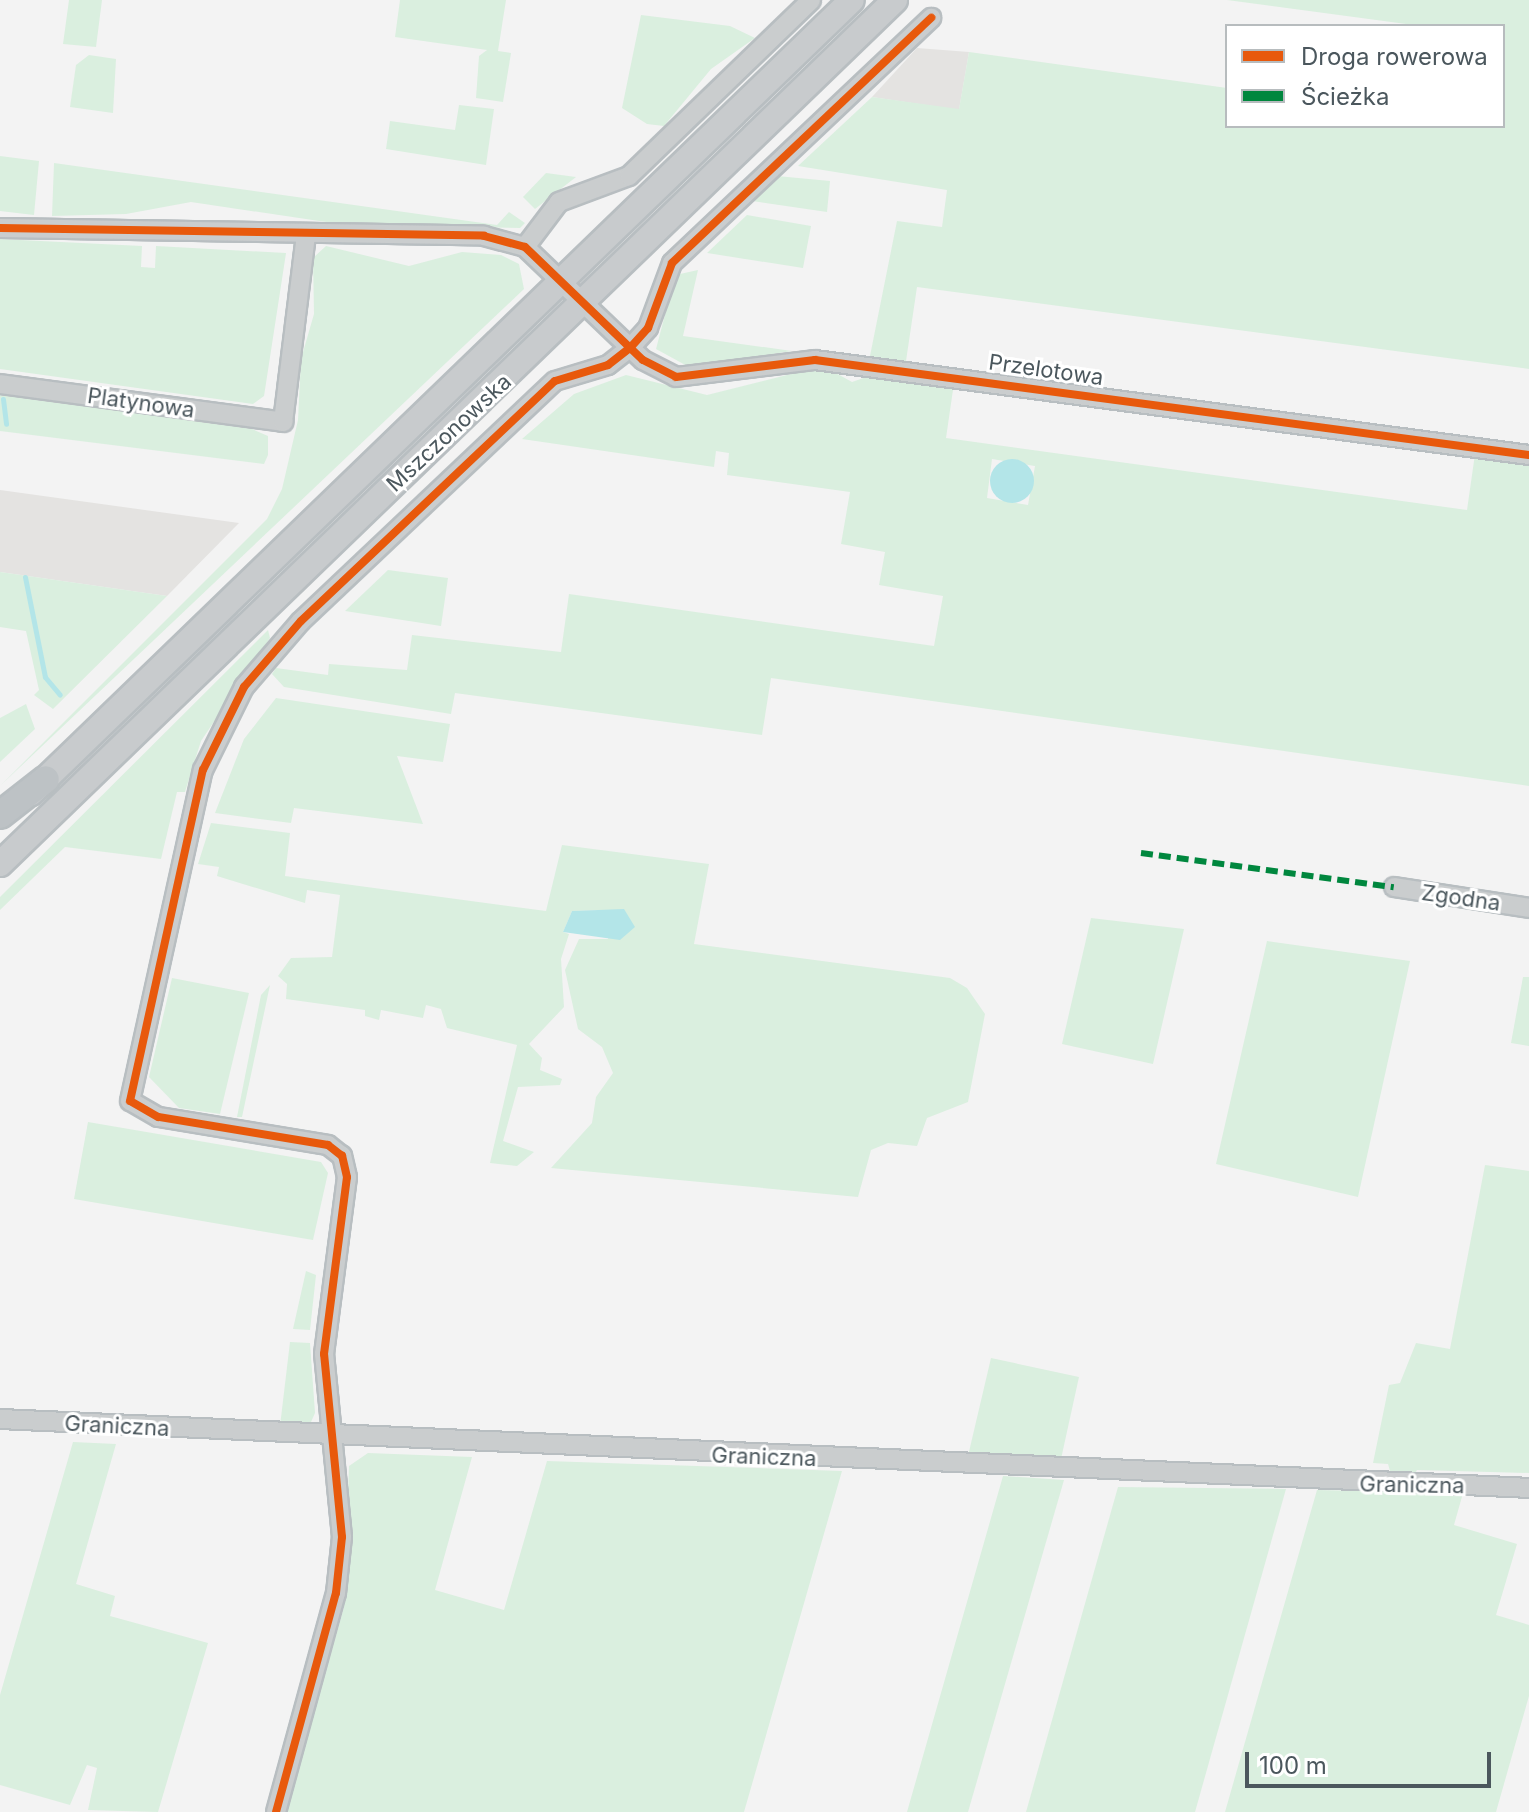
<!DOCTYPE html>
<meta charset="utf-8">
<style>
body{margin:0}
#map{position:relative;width:1529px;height:1812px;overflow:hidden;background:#f3f3f3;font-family:Inter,sans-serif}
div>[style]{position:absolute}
.commercial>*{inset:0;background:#e4e3e1}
.green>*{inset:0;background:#daefdf}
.water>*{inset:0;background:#b3e5e8}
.round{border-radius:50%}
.stream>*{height:5px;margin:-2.5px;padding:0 2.5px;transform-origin:2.5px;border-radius:2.5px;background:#b3e5e8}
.roads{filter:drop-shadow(2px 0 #b8bec1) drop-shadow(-2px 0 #b8bec1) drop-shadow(0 2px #b8bec1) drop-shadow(0 -2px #b8bec1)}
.minor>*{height:18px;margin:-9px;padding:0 9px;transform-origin:9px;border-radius:9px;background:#cacdce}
.major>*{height:24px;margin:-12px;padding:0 12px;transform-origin:12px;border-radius:12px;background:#c8cbcd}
.highway>*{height:26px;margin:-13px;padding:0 13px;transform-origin:13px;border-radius:13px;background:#bdc2c5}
.quiet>*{height:6px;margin-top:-3px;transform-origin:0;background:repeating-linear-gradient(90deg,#00873e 0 12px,transparent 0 18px)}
.cycleway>*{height:8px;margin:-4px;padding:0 4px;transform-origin:4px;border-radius:4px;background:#e8590c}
span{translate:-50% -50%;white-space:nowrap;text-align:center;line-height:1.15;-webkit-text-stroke:6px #fff;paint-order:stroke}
.street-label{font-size:22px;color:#4b575d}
.legend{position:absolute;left:1225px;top:24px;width:280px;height:104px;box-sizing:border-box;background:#fff;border:2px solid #b7bcbe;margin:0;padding:10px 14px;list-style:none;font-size:24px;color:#4b575d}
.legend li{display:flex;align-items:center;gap:16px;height:40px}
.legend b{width:40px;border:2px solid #b7bcbe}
.scale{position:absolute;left:1245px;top:1752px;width:246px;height:36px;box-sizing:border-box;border:4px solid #4b575d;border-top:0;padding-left:10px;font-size:24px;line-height:28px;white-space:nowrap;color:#4b575d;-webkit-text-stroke:6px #fff;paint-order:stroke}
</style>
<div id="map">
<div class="commercial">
<div style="clip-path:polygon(917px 48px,969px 52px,959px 110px,872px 97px)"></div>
<div style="clip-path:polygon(0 490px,239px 523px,167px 596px,0 572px)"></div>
</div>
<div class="green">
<div style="clip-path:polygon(69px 0,102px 0,96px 47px,63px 44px)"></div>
<div style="clip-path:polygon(400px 0,506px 0,498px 51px,511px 53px,503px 102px,476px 98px,479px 56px,487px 50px,395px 37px)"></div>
<div style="clip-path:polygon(1227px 0,1529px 0,1529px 369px,917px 287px,906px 361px,869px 361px,897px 221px,942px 227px,947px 190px,798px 166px,872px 97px,959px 109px,969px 52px,1227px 88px,1227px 126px,1503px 126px,1503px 26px,1421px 26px)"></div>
<div style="clip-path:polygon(641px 15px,730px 26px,755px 38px,711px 69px,664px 126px,647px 124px,622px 108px)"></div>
<div style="clip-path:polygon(89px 55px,116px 59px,113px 113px,70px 107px,76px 65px)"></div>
<div style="clip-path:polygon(459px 105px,494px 109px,486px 165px,386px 149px,390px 121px,455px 130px)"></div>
<div style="clip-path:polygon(0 156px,39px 161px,34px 215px,0 211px)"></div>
<div style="clip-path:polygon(54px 163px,497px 225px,509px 212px,525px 223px,520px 228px,346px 225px,191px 202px,126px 214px,52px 216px)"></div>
<div style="clip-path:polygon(546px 173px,576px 177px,535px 209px,523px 197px)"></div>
<div style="clip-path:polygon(777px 176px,830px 181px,827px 212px,752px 201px)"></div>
<div style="clip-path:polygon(747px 215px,811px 226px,803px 268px,707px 253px)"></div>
<div style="clip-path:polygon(0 239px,142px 246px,141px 267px,155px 268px,156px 246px,286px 253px,264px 396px,253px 404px,0 369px)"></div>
<div style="clip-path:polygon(326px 246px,409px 266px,462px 252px,501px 255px,519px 264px,524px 289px,0 786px,267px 519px,282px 489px,298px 420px,301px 359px,314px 314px,313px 258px)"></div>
<div style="clip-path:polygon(698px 270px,683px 336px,792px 351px,689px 367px,656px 349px,672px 288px,680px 274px)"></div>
<div style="clip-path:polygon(evenodd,823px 366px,852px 382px,878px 373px,954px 383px,946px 438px,1467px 510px,1475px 454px,1529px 462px,1529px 786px,771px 678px,762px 735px,455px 693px,451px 714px,284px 687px,272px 674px,276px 668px,328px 675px,329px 664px,407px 670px,412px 635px,561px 652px,569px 594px,934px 646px,943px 596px,879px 585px,885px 552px,841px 544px,850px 492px,727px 475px,729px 453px,716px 451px,714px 467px,522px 439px,574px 394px,626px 375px,707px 395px,823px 366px,992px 459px,1035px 466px,1028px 505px,987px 498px,992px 459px)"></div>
<div style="clip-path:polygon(0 395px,252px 429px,268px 436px,268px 455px,264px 464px,0 431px)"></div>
<div style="clip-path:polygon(388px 570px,448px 578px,441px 626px,345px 611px)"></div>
<div style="clip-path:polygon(0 572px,167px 596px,53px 709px,34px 695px,39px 690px,26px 631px,0 627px)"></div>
<div style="clip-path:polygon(268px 630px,270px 638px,201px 741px,185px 792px,177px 792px,161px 859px,65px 847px,0 910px,0 897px)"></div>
<div style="clip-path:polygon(276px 698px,450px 724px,443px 762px,397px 756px,423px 824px,294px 808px,291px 823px,215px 813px,244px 739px)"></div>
<div style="clip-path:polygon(26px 704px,35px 729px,0 762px,0 718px)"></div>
<div style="clip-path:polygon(211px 823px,290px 833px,285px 876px,546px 911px,562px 845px,709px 864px,694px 944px,950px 978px,967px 988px,985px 1014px,968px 1102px,927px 1118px,917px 1146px,888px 1143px,871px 1150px,858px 1197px,551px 1168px,592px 1123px,596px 1097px,613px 1073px,602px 1047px,578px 1029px,565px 970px,579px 939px,608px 939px,606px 910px,572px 911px,563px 932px,569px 934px,561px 959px,564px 1007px,529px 1044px,542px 1058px,540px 1070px,562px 1079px,560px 1085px,518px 1087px,503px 1141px,534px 1152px,517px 1166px,490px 1163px,517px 1045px,447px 1028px,441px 1009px,426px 1005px,423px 1018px,381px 1010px,379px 1020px,365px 1016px,365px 1010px,286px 999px,287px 984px,278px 976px,291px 958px,332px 957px,340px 895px,307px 890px,305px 903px,217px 876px,219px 867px,198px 864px)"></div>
<div style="clip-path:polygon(1091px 918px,1184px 929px,1153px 1064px,1062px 1044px)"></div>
<div style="clip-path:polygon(1267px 941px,1410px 961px,1358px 1197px,1216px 1164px)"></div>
<div style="clip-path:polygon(1523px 977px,1529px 977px,1529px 1046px,1511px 1043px)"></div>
<div style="clip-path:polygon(172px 978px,249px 993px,220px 1114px,179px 1108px,149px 1077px)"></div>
<div style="clip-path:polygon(270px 985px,242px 1117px,237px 1117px,261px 995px)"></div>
<div style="clip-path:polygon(88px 1122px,321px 1162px,328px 1173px,313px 1240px,74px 1199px)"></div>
<div style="clip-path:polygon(1485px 1165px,1529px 1171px,1529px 1473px,1417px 1470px,1411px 1479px,1392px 1478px,1388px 1464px,1373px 1463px,1389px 1385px,1400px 1383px,1416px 1343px,1450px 1349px)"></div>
<div style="clip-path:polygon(306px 1271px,316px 1275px,310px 1330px,293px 1329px)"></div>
<div style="clip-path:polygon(290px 1342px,310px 1343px,315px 1413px,311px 1422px,280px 1426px)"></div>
<div style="clip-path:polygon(991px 1358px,1079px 1377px,1061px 1459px,968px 1456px)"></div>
<div style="clip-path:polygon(73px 1442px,116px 1444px,76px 1584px,115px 1596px,110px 1616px,208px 1643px,158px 1812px,88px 1810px,97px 1768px,87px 1765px,70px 1805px,0 1785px,0 1695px)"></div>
<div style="clip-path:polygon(368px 1453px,472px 1457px,435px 1590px,504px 1610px,547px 1461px,842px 1471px,744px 1812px,286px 1812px,344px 1607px,349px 1466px)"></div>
<div style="clip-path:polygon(1003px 1476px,1064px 1480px,968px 1812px,907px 1812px)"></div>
<div style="clip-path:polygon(1118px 1487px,1286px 1489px,1195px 1812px,1026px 1812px)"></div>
<div style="clip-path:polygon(1317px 1490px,1463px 1493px,1454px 1525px,1517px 1544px,1496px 1615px,1529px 1625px,1529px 1696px,1496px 1812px,1225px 1812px)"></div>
</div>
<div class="water">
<div class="round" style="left:990px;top:459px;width:44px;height:44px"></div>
<div style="clip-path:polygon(624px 909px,635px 927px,620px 940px,563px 932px,572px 911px)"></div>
</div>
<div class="stream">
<div style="left:3px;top:399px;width:25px;rotate:83deg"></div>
<div style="left:25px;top:577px;width:102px;rotate:78.7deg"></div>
<div style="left:45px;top:677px;width:23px;rotate:50deg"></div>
</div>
<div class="roads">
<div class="minor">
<div style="left:0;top:228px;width:484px;rotate:0.9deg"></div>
<div style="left:484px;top:236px;width:42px;rotate:15deg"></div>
<div style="left:525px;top:247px;width:163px;rotate:43.8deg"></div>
<div style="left:643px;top:360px;width:37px;rotate:27deg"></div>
<div style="left:676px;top:377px;width:140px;rotate:-7deg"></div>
<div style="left:815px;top:360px;width:720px;rotate:7.58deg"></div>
<div style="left:525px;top:247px;width:56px;rotate:-52.9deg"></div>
<div style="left:559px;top:202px;width:75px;rotate:-20.4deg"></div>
<div style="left:629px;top:176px;width:253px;rotate:-44deg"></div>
<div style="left:0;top:384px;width:286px;rotate:7.6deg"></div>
<div style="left:283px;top:422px;width:189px;rotate:-83deg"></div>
<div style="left:1394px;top:887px;width:137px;rotate:8.8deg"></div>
<div style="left:0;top:1419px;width:1531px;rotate:2.58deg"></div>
<div style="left:276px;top:1812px;width:227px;rotate:-74.7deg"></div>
<div style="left:336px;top:1593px;width:56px;rotate:-83.9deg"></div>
<div style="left:342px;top:1537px;width:184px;rotate:-95.6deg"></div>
<div style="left:324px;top:1354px;width:178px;rotate:-82.6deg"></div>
<div style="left:347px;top:1177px;width:22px;rotate:-103deg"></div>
<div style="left:342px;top:1156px;width:18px;rotate:-142deg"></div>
<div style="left:328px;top:1145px;width:172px;rotate:-170.6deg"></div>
<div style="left:158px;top:1117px;width:32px;rotate:-150deg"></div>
<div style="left:130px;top:1101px;width:339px;rotate:-77.6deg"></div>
<div style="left:203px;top:770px;width:93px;rotate:-63.7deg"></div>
<div style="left:244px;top:687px;width:87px;rotate:-49.2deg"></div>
<div style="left:301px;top:621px;width:349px;rotate:-43.4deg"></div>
<div style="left:555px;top:381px;width:55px;rotate:-16.8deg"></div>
<div style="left:608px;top:365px;width:28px;rotate:-38deg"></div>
<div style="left:630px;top:348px;width:27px;rotate:-48deg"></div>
<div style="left:648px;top:328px;width:69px;rotate:-69.7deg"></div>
<div style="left:672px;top:263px;width:357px;rotate:-43.4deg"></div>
</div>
<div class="major">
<div style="left:31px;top:793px;width:1141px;rotate:-44.01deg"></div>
<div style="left:0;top:864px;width:1244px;rotate:-43.99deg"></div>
</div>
<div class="highway">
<div style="left:0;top:815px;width:58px;rotate:-38deg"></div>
</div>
</div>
<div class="quiet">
<div style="left:1141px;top:853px;width:255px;rotate:7.7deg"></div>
</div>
<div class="cycleway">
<div style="left:0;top:228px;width:484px;rotate:0.9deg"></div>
<div style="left:484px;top:236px;width:42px;rotate:15deg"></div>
<div style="left:525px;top:247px;width:163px;rotate:43.8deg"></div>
<div style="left:643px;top:360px;width:37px;rotate:27deg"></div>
<div style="left:676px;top:377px;width:140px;rotate:-7deg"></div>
<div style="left:815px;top:360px;width:720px;rotate:7.58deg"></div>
<div style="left:276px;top:1812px;width:227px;rotate:-74.7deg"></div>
<div style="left:336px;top:1593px;width:56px;rotate:-83.9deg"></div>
<div style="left:342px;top:1537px;width:184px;rotate:-95.6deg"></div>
<div style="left:324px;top:1354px;width:178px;rotate:-82.6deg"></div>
<div style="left:347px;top:1177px;width:22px;rotate:-103deg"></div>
<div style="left:342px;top:1156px;width:18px;rotate:-142deg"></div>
<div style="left:328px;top:1145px;width:172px;rotate:-170.6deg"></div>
<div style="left:158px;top:1117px;width:32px;rotate:-150deg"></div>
<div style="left:130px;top:1101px;width:339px;rotate:-77.6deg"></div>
<div style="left:203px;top:770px;width:93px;rotate:-63.7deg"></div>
<div style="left:244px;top:687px;width:87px;rotate:-49.2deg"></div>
<div style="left:301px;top:621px;width:349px;rotate:-43.4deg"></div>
<div style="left:555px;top:381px;width:55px;rotate:-16.8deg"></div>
<div style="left:608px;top:365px;width:28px;rotate:-38deg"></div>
<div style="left:630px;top:348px;width:27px;rotate:-48deg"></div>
<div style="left:648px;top:328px;width:69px;rotate:-69.7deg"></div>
<div style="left:672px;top:263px;width:357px;rotate:-43.4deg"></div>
</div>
<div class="street-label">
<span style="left:1046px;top:370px;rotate:8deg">Przelotowa</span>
<span style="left:141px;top:403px;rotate:8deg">Platynowa</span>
<span style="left:449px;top:433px;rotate:-43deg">Mszczonowska</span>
<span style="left:1461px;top:898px;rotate:8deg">Zgodna</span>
<span style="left:117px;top:1426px;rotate:3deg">Graniczna</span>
<span style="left:764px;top:1457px;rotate:2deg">Graniczna</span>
<span style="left:1412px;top:1485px;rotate:1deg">Graniczna</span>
</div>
<ul class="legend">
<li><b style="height:10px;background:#e8590c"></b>Droga rowerowa</li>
<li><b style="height:10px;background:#00873e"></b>Ścieżka</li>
</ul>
<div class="scale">100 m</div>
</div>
